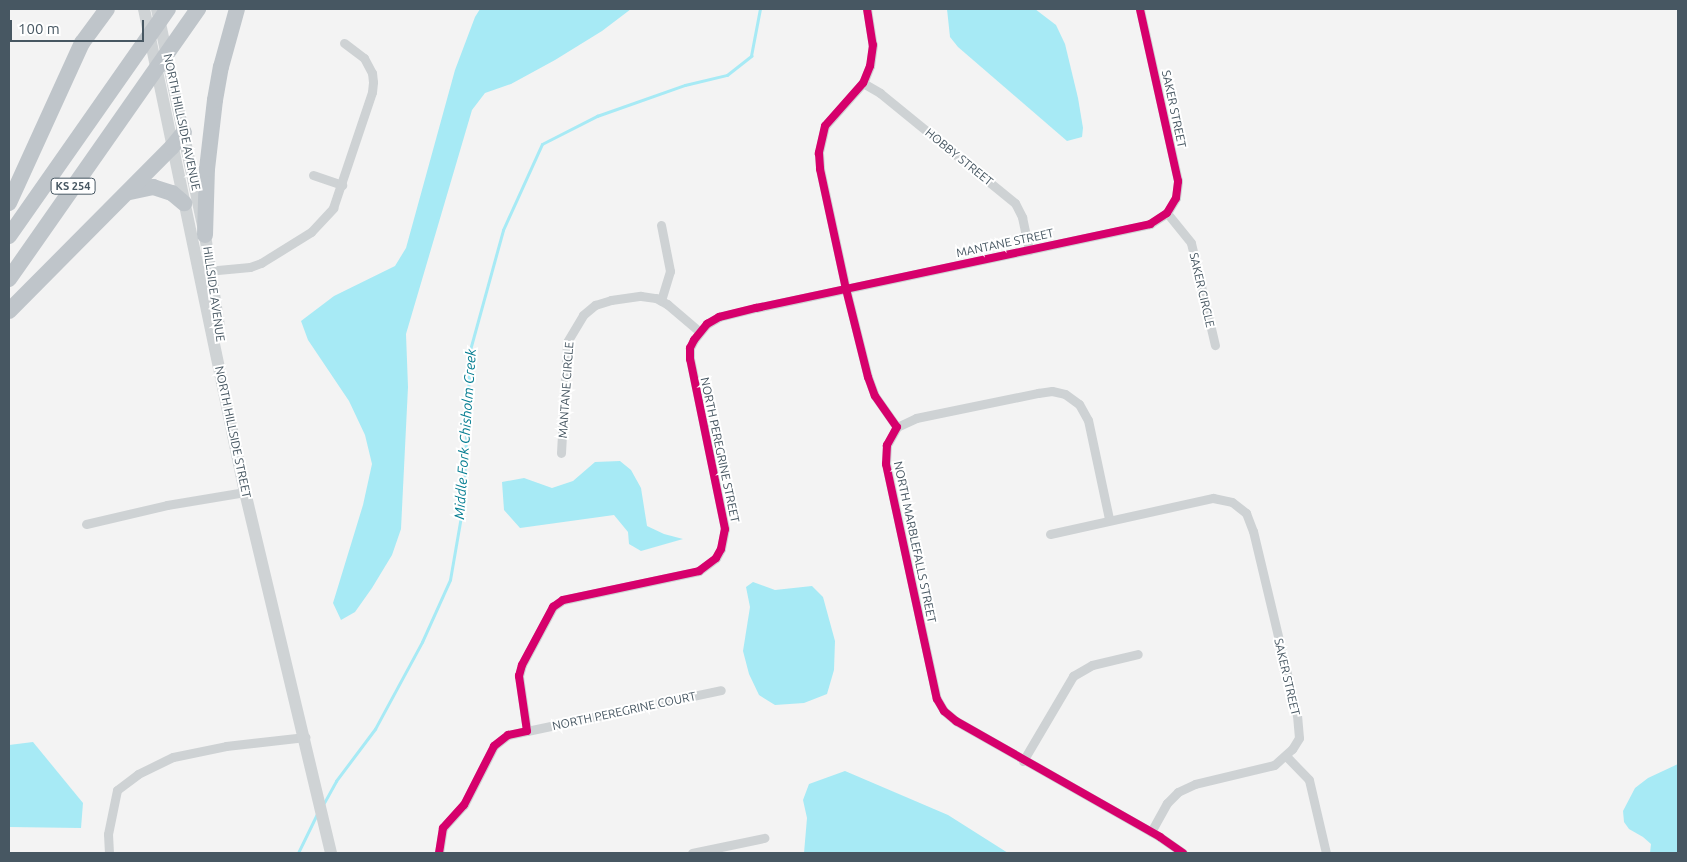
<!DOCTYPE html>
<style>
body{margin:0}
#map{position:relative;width:1687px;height:862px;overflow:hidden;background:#f3f3f3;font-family:Ubuntu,sans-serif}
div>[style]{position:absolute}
.water>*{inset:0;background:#a7eaf5}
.stream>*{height:2.5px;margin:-1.25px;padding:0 1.25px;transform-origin:1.25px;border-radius:1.25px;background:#a7eaf5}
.street>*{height:9px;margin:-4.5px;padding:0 4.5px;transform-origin:4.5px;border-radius:4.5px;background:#ced2d4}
.secondary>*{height:12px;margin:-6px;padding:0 6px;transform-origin:6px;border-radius:6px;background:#cfd3d5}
.highway>*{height:16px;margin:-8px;padding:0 8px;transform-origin:8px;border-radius:8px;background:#bfc5ca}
.cycleway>*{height:8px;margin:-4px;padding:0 4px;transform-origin:4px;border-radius:4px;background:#d6006c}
span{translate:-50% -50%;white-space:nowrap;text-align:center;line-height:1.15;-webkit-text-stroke:4px #fff;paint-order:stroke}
.shield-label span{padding:1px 4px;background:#fff;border:1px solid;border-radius:4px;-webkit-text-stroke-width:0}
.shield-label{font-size:11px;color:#475762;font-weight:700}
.street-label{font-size:12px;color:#475762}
.water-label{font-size:14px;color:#047d91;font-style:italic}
.frame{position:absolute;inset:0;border:10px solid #475762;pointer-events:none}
.scale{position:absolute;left:10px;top:20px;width:134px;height:22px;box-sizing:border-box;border:2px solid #475762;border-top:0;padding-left:6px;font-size:15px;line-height:18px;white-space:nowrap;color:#475762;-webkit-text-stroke:4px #fff;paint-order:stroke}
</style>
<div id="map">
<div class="water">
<div style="clip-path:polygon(480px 9px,631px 9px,602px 31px,555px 60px,511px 84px,485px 93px,472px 110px,406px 334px,408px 387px,401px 529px,392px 555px,372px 588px,355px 612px,341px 620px,333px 603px,363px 505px,372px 464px,365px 435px,349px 401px,308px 340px,301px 321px,334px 296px,395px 266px,406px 248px,455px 70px,475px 17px)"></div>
<div style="clip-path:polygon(947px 9px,1035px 9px,1056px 25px,1065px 44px,1078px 98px,1083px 128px,1082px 137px,1067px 141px,958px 47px,950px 37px)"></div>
<div style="clip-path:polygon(620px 461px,631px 470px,641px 488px,647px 526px,664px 534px,683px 539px,641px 551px,629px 544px,628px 532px,614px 515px,520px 528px,504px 510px,502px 482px,524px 478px,552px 488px,573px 481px,595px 462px)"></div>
<div style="clip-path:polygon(753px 582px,775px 590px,812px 586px,823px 597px,835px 641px,834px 670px,827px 694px,804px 703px,775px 705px,759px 695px,749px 674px,743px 651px,750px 607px,746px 587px)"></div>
<div style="clip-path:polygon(33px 742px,83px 803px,81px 828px,9px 827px,9px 745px)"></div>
<div style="clip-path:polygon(1678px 764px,1678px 853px,1650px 853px,1651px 844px,1643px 837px,1629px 829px,1624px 822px,1623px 811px,1635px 788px,1648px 778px)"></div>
<div style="clip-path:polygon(845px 771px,948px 815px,1008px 853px,804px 853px,807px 818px,803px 800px,809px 784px)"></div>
</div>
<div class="stream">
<div style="left:324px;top:803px;width:25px;rotate:-61deg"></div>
<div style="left:336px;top:781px;width:65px;rotate:-53.1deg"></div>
<div style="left:375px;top:729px;width:99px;rotate:-61.6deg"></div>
<div style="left:422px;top:642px;width:68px;rotate:-65.7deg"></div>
<div style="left:450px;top:580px;width:76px;rotate:-80.2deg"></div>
<div style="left:463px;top:505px;width:155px;rotate:-87.4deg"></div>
<div style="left:470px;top:350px;width:124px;rotate:-74.6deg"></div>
<div style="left:503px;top:230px;width:94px;rotate:-65.6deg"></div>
<div style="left:542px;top:144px;width:62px;rotate:-27deg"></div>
<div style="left:597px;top:116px;width:93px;rotate:-19.4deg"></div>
<div style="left:685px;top:85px;width:43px;rotate:-13.4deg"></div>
<div style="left:727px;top:75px;width:31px;rotate:-38deg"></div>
<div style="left:751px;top:56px;width:48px;rotate:-79.2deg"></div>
<div style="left:298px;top:853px;width:43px;rotate:-64deg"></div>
</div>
<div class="street">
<div style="left:867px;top:9px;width:36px;rotate:81deg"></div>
<div style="left:873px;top:45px;width:21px;rotate:98deg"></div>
<div style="left:870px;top:66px;width:18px;rotate:112deg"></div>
<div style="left:863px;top:83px;width:57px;rotate:131.5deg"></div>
<div style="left:825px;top:126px;width:28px;rotate:103deg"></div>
<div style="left:819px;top:153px;width:16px;rotate:86deg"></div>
<div style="left:820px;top:169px;width:123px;rotate:77.8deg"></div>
<div style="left:846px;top:289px;width:91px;rotate:76deg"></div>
<div style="left:868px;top:377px;width:20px;rotate:70deg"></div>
<div style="left:875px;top:396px;width:38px;rotate:55deg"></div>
<div style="left:897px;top:427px;width:21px;rotate:119deg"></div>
<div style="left:887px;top:445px;width:19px;rotate:93deg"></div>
<div style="left:886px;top:464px;width:240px;rotate:77.8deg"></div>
<div style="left:937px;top:699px;width:14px;rotate:60deg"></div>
<div style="left:944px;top:711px;width:16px;rotate:40deg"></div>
<div style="left:956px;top:721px;width:235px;rotate:29.6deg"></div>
<div style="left:1160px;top:837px;width:28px;rotate:35deg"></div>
<div style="left:863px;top:83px;width:20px;rotate:30deg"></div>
<div style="left:880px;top:93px;width:174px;rotate:39.2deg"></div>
<div style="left:1015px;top:203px;width:16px;rotate:63deg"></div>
<div style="left:1022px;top:217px;width:34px;rotate:78deg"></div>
<div style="left:313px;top:175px;width:31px;rotate:19deg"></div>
<div style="left:1167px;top:213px;width:38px;rotate:51deg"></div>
<div style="left:1191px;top:243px;width:105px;rotate:76.8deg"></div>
<div style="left:661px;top:225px;width:47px;rotate:78.9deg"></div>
<div style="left:670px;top:271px;width:31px;rotate:107deg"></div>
<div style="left:207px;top:271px;width:43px;rotate:-5.3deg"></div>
<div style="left:250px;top:267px;width:12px;rotate:-20deg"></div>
<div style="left:261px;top:263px;width:59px;rotate:-31.8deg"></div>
<div style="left:311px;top:232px;width:33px;rotate:-47deg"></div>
<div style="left:333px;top:208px;width:122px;rotate:-71.4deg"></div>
<div style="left:372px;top:92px;width:10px;rotate:-84deg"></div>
<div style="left:373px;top:82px;width:9px;rotate:-96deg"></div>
<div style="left:372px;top:73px;width:17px;rotate:-118deg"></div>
<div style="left:364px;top:58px;width:25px;rotate:-143deg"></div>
<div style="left:897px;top:427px;width:21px;rotate:-25deg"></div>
<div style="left:916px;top:418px;width:125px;rotate:-11.6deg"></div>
<div style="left:1038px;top:393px;width:14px;rotate:-8deg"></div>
<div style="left:1052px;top:391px;width:13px;rotate:13deg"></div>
<div style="left:1065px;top:394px;width:17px;rotate:36deg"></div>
<div style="left:1079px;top:404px;width:18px;rotate:61deg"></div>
<div style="left:1088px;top:420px;width:101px;rotate:78deg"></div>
<div style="left:561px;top:453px;width:111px;rotate:-86.9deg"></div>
<div style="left:567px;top:342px;width:31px;rotate:-59deg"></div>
<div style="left:583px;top:315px;width:16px;rotate:-40deg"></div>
<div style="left:595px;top:305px;width:17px;rotate:-17deg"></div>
<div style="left:611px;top:300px;width:30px;rotate:-8deg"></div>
<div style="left:641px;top:296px;width:15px;rotate:8deg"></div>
<div style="left:656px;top:298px;width:13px;rotate:29deg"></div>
<div style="left:667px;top:304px;width:43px;rotate:40.3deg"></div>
<div style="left:86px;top:524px;width:83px;rotate:-13.2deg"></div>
<div style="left:167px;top:505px;width:79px;rotate:-9.5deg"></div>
<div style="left:1050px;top:534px;width:167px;rotate:-12.5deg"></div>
<div style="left:1213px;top:498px;width:19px;rotate:12deg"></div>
<div style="left:1232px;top:502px;width:18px;rotate:38deg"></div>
<div style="left:1246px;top:513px;width:19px;rotate:69deg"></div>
<div style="left:1253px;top:531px;width:189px;rotate:76.6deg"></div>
<div style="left:1297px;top:715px;width:23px;rotate:85deg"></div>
<div style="left:1299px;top:738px;width:13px;rotate:122deg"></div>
<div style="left:1292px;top:749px;width:24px;rotate:138deg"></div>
<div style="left:1274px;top:765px;width:81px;rotate:166.5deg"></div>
<div style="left:1195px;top:784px;width:19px;rotate:155deg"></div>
<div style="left:1178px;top:792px;width:16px;rotate:135deg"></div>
<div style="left:1167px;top:803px;width:33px;rotate:119deg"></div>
<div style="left:527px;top:731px;width:198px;rotate:-11.9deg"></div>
<div style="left:1286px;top:756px;width:33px;rotate:46deg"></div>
<div style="left:1309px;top:780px;width:75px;rotate:76.9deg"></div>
<div style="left:1023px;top:761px;width:99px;rotate:-59.5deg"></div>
<div style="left:1073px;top:676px;width:22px;rotate:-30deg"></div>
<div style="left:1092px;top:665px;width:47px;rotate:-13.4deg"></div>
<div style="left:109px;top:853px;width:19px;rotate:-93deg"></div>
<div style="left:108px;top:834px;width:45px;rotate:-78.4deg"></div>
<div style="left:117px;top:790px;width:26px;rotate:-37deg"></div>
<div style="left:138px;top:774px;width:39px;rotate:-26deg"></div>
<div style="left:173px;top:757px;width:54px;rotate:-11.7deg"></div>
<div style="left:226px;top:746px;width:80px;rotate:-6.5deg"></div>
<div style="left:439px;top:853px;width:25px;rotate:-81deg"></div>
<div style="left:443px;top:828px;width:31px;rotate:-48deg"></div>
<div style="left:464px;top:805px;width:66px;rotate:-63deg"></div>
<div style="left:494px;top:746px;width:18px;rotate:-38deg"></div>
<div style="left:508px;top:735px;width:19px;rotate:-12deg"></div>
<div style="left:527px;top:731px;width:56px;rotate:-98.3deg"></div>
<div style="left:519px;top:676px;width:11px;rotate:-75deg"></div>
<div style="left:522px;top:665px;width:66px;rotate:-61.9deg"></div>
<div style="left:553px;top:607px;width:12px;rotate:-35deg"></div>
<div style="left:563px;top:600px;width:139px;rotate:-12deg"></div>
<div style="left:699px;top:571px;width:21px;rotate:-37deg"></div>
<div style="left:716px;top:558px;width:10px;rotate:-61deg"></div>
<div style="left:721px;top:549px;width:20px;rotate:-79deg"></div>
<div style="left:725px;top:529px;width:174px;rotate:-101.6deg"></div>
<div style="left:690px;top:359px;width:11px;rotate:-90deg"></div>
<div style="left:690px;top:348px;width:9px;rotate:-63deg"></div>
<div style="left:694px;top:340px;width:21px;rotate:-51deg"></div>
<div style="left:707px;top:324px;width:14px;rotate:-30deg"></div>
<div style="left:719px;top:317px;width:38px;rotate:-14deg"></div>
<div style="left:756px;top:308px;width:403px;rotate:-12deg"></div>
<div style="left:1150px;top:224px;width:20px;rotate:-33deg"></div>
<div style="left:1167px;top:213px;width:17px;rotate:-59deg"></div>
<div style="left:1176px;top:198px;width:17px;rotate:-83deg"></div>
<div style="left:1178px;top:181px;width:176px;rotate:-102.5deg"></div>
<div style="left:692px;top:853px;width:74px;rotate:-11.8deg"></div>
</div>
<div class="secondary">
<div style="left:144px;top:9px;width:493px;rotate:78.2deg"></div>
<div style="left:245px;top:492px;width:371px;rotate:76.6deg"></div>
<div style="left:157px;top:9px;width:231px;rotate:78deg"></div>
<div style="left:205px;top:235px;width:93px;rotate:81.3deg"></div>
</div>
<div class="highway">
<div style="left:130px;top:192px;width:24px;rotate:-12deg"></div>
<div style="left:153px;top:187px;width:20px;rotate:18deg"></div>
<div style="left:172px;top:193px;width:16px;rotate:40deg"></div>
<div style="left:9px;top:203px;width:176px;rotate:-65.5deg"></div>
<div style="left:82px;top:43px;width:42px;rotate:-53.7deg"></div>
<div style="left:205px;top:235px;width:66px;rotate:-88.3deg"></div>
<div style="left:207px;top:169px;width:69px;rotate:-83.4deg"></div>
<div style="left:215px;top:100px;width:34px;rotate:-80deg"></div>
<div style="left:221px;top:67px;width:60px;rotate:-74.6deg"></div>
<div style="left:9px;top:236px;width:277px;rotate:-55deg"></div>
<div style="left:9px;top:279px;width:330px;rotate:-55deg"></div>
<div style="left:9px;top:311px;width:231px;rotate:-45.2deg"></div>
<div style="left:172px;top:147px;width:19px;rotate:-51deg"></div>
</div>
<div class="cycleway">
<div style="left:867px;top:9px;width:36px;rotate:81deg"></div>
<div style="left:873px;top:45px;width:21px;rotate:98deg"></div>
<div style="left:870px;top:66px;width:18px;rotate:112deg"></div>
<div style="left:863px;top:83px;width:57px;rotate:131.5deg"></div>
<div style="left:825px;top:126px;width:28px;rotate:103deg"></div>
<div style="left:819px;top:153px;width:16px;rotate:86deg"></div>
<div style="left:820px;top:169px;width:123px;rotate:77.8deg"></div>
<div style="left:846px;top:289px;width:91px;rotate:76deg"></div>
<div style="left:868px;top:377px;width:20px;rotate:70deg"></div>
<div style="left:875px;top:396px;width:38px;rotate:55deg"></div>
<div style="left:897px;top:427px;width:21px;rotate:119deg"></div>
<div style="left:887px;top:445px;width:19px;rotate:93deg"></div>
<div style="left:886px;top:464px;width:240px;rotate:77.8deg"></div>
<div style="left:937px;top:699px;width:14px;rotate:60deg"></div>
<div style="left:944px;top:711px;width:16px;rotate:40deg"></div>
<div style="left:956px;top:721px;width:235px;rotate:29.6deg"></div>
<div style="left:1160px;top:837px;width:28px;rotate:35deg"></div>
<div style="left:439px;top:853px;width:25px;rotate:-81deg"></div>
<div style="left:443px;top:828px;width:31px;rotate:-48deg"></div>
<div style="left:464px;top:805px;width:66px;rotate:-63deg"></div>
<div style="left:494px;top:746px;width:18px;rotate:-38deg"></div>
<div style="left:508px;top:735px;width:19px;rotate:-12deg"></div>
<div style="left:527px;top:731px;width:56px;rotate:-98.3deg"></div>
<div style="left:519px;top:676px;width:11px;rotate:-75deg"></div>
<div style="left:522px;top:665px;width:66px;rotate:-61.9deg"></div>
<div style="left:553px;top:607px;width:12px;rotate:-35deg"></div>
<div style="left:563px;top:600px;width:139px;rotate:-12deg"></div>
<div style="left:699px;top:571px;width:21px;rotate:-37deg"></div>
<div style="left:716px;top:558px;width:10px;rotate:-61deg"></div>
<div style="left:721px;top:549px;width:20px;rotate:-79deg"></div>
<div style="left:725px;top:529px;width:174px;rotate:-101.6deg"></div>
<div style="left:690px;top:359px;width:11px;rotate:-90deg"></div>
<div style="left:690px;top:348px;width:9px;rotate:-63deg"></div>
<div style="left:694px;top:340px;width:21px;rotate:-51deg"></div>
<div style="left:707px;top:324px;width:14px;rotate:-30deg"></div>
<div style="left:719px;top:317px;width:38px;rotate:-14deg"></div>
<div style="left:756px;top:308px;width:403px;rotate:-12deg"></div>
<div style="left:1150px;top:224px;width:20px;rotate:-33deg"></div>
<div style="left:1167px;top:213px;width:17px;rotate:-59deg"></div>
<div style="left:1176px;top:198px;width:17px;rotate:-83deg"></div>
<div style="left:1178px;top:181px;width:176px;rotate:-102.5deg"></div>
</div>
<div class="shield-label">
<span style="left:73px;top:186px">KS 254</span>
</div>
<div class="street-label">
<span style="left:1174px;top:109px;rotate:78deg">SAKER STREET</span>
<span style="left:182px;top:122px;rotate:78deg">NORTH HILLSIDE AVENUE</span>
<span style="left:959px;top:157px;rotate:39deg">HOBBY STREET</span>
<span style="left:1005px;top:243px;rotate:-12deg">MANTANE STREET</span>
<span style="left:1202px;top:290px;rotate:77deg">SAKER CIRCLE</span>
<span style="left:214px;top:294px;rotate:82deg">HILLSIDE AVENUE</span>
<span style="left:566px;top:390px;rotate:-86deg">MANTANE CIRCLE</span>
<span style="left:233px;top:432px;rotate:78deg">NORTH HILLSIDE STREET</span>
<span style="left:720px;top:450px;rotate:78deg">NORTH PEREGRINE STREET</span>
<span style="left:915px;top:542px;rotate:78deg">NORTH MARBLEFALLS STREET</span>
<span style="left:1287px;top:677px;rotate:77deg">SAKER STREET</span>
<span style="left:624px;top:711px;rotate:-12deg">NORTH PEREGRINE COURT</span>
</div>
<div class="water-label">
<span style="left:465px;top:434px;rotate:-86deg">Middle Fork Chisholm Creek</span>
</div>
<div class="frame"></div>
<div class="scale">100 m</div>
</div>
